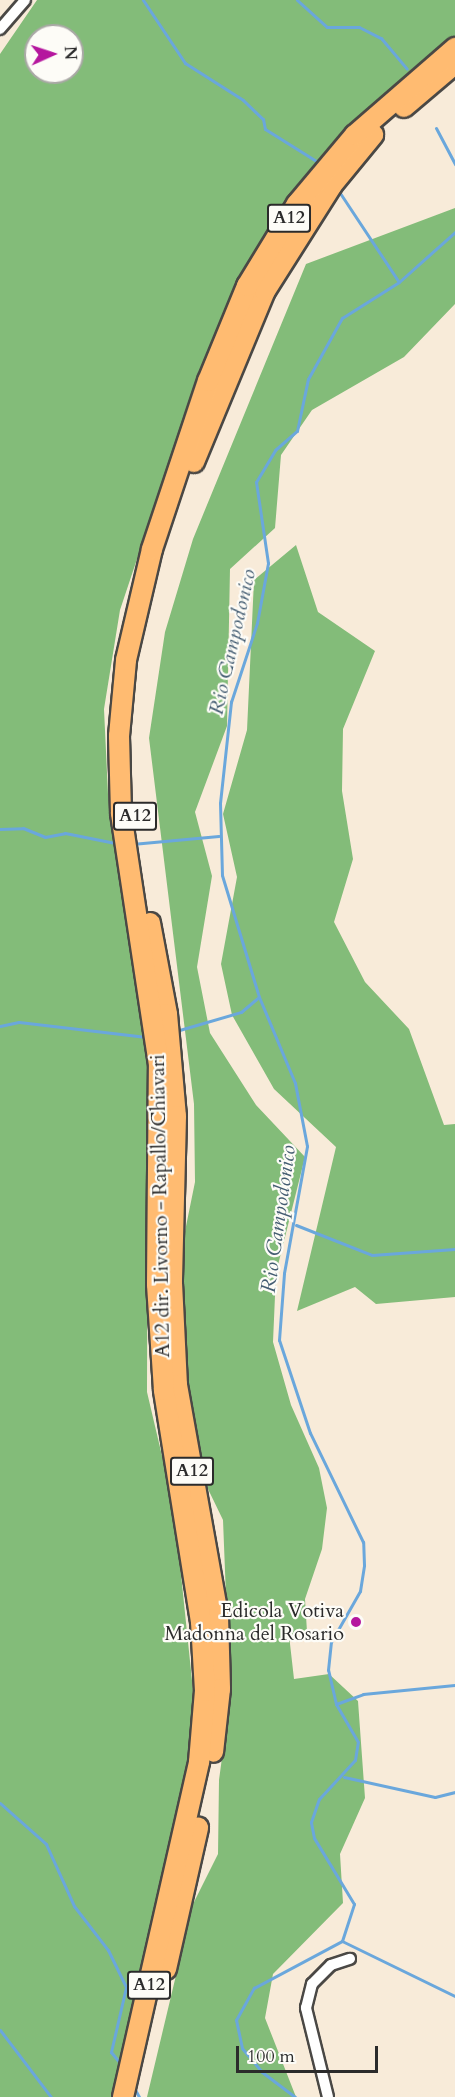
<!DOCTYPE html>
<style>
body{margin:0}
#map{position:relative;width:455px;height:2097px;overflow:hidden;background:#f8ebd9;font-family:Cardo,serif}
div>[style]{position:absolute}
.forest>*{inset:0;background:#83bc79}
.stream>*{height:3px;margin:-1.5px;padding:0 1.5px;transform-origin:1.5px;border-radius:1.5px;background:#6aa7dc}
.roads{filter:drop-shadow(2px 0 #4a4845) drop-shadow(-2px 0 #4a4845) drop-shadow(0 2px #4a4845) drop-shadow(0 -2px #4a4845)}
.minor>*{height:10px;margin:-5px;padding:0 5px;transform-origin:5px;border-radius:5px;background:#fff}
.motorway>*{height:20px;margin:-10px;padding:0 10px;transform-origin:10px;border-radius:10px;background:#ffbb71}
.dots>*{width:16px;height:16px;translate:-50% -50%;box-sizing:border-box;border:3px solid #fdfcf7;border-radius:50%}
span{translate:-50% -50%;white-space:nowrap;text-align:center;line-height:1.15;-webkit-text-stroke:4.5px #fdfcf7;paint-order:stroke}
.shield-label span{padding:2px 4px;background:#fdfcf7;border:2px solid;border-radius:4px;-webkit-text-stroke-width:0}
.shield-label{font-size:18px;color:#2b2b2b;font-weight:700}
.street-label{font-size:20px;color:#2b2b2b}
.poi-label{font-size:20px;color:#2b2b2b}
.right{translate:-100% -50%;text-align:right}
.water-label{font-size:21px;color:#445d72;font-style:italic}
.north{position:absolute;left:24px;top:24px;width:60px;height:60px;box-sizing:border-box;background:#fdfcf7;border:2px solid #a9a8a5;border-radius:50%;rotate:87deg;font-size:16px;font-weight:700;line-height:24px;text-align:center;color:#2b2b2b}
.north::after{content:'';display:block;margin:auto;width:21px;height:27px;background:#b5179e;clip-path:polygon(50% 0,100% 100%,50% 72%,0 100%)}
.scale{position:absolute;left:236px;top:2046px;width:142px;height:27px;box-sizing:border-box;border:3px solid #2b2b2b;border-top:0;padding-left:8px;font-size:18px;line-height:21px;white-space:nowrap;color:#2b2b2b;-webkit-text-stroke:4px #fdfcf7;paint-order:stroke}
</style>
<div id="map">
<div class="forest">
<div style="clip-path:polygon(evenodd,37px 0,455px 0,455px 38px,412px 69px,311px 173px,235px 299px,166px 472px,120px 610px,104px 709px,108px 794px,148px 1039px,147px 1392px,174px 1507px,193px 1690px,189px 1760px,113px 2097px,0 2097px,0 54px,37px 0,36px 36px,72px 36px,72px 72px,36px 72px,36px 36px)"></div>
<div style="clip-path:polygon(455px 208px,455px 304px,404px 357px,312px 410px,281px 455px,275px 528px,230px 569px,227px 726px,195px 812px,212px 876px,197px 967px,210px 1033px,256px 1105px,305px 1157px,276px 1273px,273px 1342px,291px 1405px,319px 1468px,327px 1508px,322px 1549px,305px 1599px,307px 1632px,289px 1635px,294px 1679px,329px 1674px,358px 1701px,365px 1798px,340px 1854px,343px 1903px,273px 1974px,265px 2018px,296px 2097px,147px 2097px,193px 1904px,218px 1854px,219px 1780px,230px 1698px,223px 1520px,208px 1489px,192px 1420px,182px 1339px,183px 1241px,195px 1182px,194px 1104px,149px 738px,165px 632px,193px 539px,306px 264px)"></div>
<div style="clip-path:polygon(296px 545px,318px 612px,375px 651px,343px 729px,342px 791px,353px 859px,334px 922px,365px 982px,409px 1029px,444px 1125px,455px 1124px,455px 1297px,376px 1304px,355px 1287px,297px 1311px,336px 1147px,274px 1089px,232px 1015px,221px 964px,237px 877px,223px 814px,247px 730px,254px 580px)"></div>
</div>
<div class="stream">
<div style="left:143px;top:0;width:76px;rotate:56.3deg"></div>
<div style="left:185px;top:63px;width:69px;rotate:32.5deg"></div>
<div style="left:243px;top:100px;width:28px;rotate:44deg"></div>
<div style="left:263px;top:119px;width:10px;rotate:79deg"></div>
<div style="left:265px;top:129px;width:66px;rotate:32deg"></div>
<div style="left:297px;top:0;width:40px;rotate:42deg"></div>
<div style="left:327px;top:27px;width:32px"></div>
<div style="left:359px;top:27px;width:25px;rotate:27deg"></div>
<div style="left:381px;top:38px;width:40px;rotate:50deg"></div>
<div style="left:436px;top:128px;width:41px;rotate:62.2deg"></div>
<div style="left:338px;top:190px;width:110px;rotate:56.5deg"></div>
<div style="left:0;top:829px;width:23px;rotate:-2deg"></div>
<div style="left:23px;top:828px;width:24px;rotate:22deg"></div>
<div style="left:45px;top:837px;width:20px;rotate:-11deg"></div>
<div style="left:65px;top:833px;width:56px;rotate:11.3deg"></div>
<div style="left:132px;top:844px;width:87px;rotate:-5.3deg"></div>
<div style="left:0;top:1026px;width:19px;rotate:-12deg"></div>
<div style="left:19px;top:1022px;width:128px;rotate:6.7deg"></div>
<div style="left:176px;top:1031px;width:68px;rotate:-16.3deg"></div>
<div style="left:241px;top:1012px;width:23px;rotate:-40deg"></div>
<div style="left:296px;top:1225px;width:82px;rotate:21.5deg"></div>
<div style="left:372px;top:1255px;width:83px;rotate:-4.1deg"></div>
<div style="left:336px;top:1704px;width:29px;rotate:-20deg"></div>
<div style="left:363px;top:1694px;width:92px;rotate:-5.6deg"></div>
<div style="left:344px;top:1777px;width:93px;rotate:12.4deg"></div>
<div style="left:435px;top:1797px;width:21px;rotate:-14deg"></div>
<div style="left:0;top:1803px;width:62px;rotate:41.7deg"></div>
<div style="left:46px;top:1844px;width:68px;rotate:65.7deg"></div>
<div style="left:74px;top:1906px;width:56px;rotate:52.3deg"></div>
<div style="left:108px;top:1950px;width:41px;rotate:64.1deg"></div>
<div style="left:126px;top:1987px;width:67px;rotate:103deg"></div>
<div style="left:111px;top:2052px;width:19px;rotate:51deg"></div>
<div style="left:342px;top:1941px;width:126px;rotate:26deg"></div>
<div style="left:0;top:2030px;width:84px;rotate:52.7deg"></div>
<div style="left:133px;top:2086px;width:13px;rotate:61deg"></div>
<div style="left:113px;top:2097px;width:22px;rotate:-77deg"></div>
<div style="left:295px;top:2097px;width:41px;rotate:-142.9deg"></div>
<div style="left:262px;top:2072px;width:31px;rotate:-130deg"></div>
<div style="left:242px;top:2048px;width:29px;rotate:-102deg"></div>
<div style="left:236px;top:2020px;width:37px;rotate:-61deg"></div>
<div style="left:254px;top:1988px;width:100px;rotate:-28.1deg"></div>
<div style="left:342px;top:1941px;width:39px;rotate:-72deg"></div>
<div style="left:354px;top:1904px;width:77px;rotate:-121.2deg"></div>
<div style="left:314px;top:1838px;width:16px;rotate:-101deg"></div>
<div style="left:311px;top:1822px;width:24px;rotate:-71deg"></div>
<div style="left:319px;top:1799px;width:53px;rotate:-47.3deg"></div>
<div style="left:355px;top:1760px;width:18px;rotate:-81deg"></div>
<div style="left:358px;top:1742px;width:44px;rotate:-120.1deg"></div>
<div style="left:336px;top:1704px;width:35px;rotate:-103deg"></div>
<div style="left:328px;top:1670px;width:28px;rotate:-84deg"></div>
<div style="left:331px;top:1642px;width:59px;rotate:-60.4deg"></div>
<div style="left:360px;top:1591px;width:26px;rotate:-81deg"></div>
<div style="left:364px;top:1565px;width:23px;rotate:-92deg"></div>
<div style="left:363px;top:1542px;width:121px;rotate:-115.9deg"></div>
<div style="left:310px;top:1433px;width:98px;rotate:-108.4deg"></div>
<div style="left:279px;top:1340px;width:67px;rotate:-85.7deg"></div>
<div style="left:284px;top:1273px;width:129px;rotate:-79.7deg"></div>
<div style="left:307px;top:1146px;width:64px;rotate:-100.8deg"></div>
<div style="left:295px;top:1083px;width:93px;rotate:-112.7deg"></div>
<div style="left:259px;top:997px;width:127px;rotate:-106.9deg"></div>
<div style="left:222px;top:875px;width:72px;rotate:-91.6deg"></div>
<div style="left:220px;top:803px;width:102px;rotate:-83.8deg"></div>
<div style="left:231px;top:702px;width:83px;rotate:-71.8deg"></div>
<div style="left:257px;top:623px;width:61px;rotate:-79.6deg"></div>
<div style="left:268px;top:563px;width:82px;rotate:-98.4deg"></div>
<div style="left:256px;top:482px;width:37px;rotate:-59deg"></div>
<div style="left:275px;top:450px;width:29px;rotate:-41deg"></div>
<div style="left:297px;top:431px;width:53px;rotate:-78.1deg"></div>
<div style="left:308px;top:379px;width:70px;rotate:-60.9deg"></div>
<div style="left:342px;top:318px;width:67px;rotate:-32.3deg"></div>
<div style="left:399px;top:282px;width:75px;rotate:-41.8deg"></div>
</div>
<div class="roads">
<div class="minor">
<div style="left:0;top:29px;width:38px;rotate:-49deg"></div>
<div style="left:328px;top:2097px;width:92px;rotate:-103.9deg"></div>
<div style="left:306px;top:2008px;width:25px;rotate:-76deg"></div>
<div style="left:312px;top:1984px;width:27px;rotate:-45deg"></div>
<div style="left:331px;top:1965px;width:20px;rotate:-18deg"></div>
</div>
<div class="motorway">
<div style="left:404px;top:107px;width:60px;rotate:-40.3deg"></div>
<div style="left:194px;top:462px;width:185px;rotate:-67.5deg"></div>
<div style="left:265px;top:291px;width:125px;rotate:-57.7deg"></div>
<div style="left:332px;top:185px;width:65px;rotate:-50.6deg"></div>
<div style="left:150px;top:923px;width:93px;rotate:79.4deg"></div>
<div style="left:167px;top:1014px;width:102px;rotate:85deg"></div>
<div style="left:176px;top:1116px;width:167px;rotate:91.4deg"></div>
<div style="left:172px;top:1283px;width:102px;rotate:87.2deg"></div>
<div style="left:177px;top:1385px;width:235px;rotate:79.9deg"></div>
<div style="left:218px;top:1616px;width:73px;rotate:88.4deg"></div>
<div style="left:220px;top:1689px;width:63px;rotate:96.3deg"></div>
<div style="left:166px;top:1969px;width:145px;rotate:-77.2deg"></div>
<div style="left:123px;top:2097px;width:344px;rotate:-77.2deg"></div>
<div style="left:199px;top:1762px;width:71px;rotate:-85.2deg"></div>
<div style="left:205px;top:1691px;width:69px;rotate:-93.3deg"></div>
<div style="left:201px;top:1622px;width:235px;rotate:-99.1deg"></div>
<div style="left:164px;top:1390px;width:106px;rotate:-93.8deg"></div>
<div style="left:157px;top:1284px;width:219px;rotate:-89.5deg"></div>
<div style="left:159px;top:1065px;width:255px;rotate:-98.6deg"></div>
<div style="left:121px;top:813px;width:77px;rotate:-91.5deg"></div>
<div style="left:119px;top:736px;width:76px;rotate:-84.7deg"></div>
<div style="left:126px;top:660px;width:114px;rotate:-76.8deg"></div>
<div style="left:152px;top:549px;width:177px;rotate:-71.6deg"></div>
<div style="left:208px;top:381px;width:103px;rotate:-67.7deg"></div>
<div style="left:247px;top:286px;width:96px;rotate:-58.6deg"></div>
<div style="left:297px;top:204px;width:90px;rotate:-50deg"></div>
<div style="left:355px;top:135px;width:133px;rotate:-41deg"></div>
</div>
</div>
<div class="dots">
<div style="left:356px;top:1622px;background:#b5179e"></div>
</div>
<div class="shield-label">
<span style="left:289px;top:218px">A12</span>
<span style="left:135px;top:816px">A12</span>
<span style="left:192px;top:1471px">A12</span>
<span style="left:149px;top:1985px">A12</span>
</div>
<div class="street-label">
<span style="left:160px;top:1206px;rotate:-91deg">A12 dir. Livorno - Rapallo/Chiavari</span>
</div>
<div class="poi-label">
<span class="right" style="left:344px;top:1622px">Edicola Votiva<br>Madonna del Rosario</span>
</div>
<div class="water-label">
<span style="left:233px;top:642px;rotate:-77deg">Rio Campodonico</span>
<span style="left:279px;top:1219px;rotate:-82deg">Rio Campodonico</span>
</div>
<div class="north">N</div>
<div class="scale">100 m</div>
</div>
